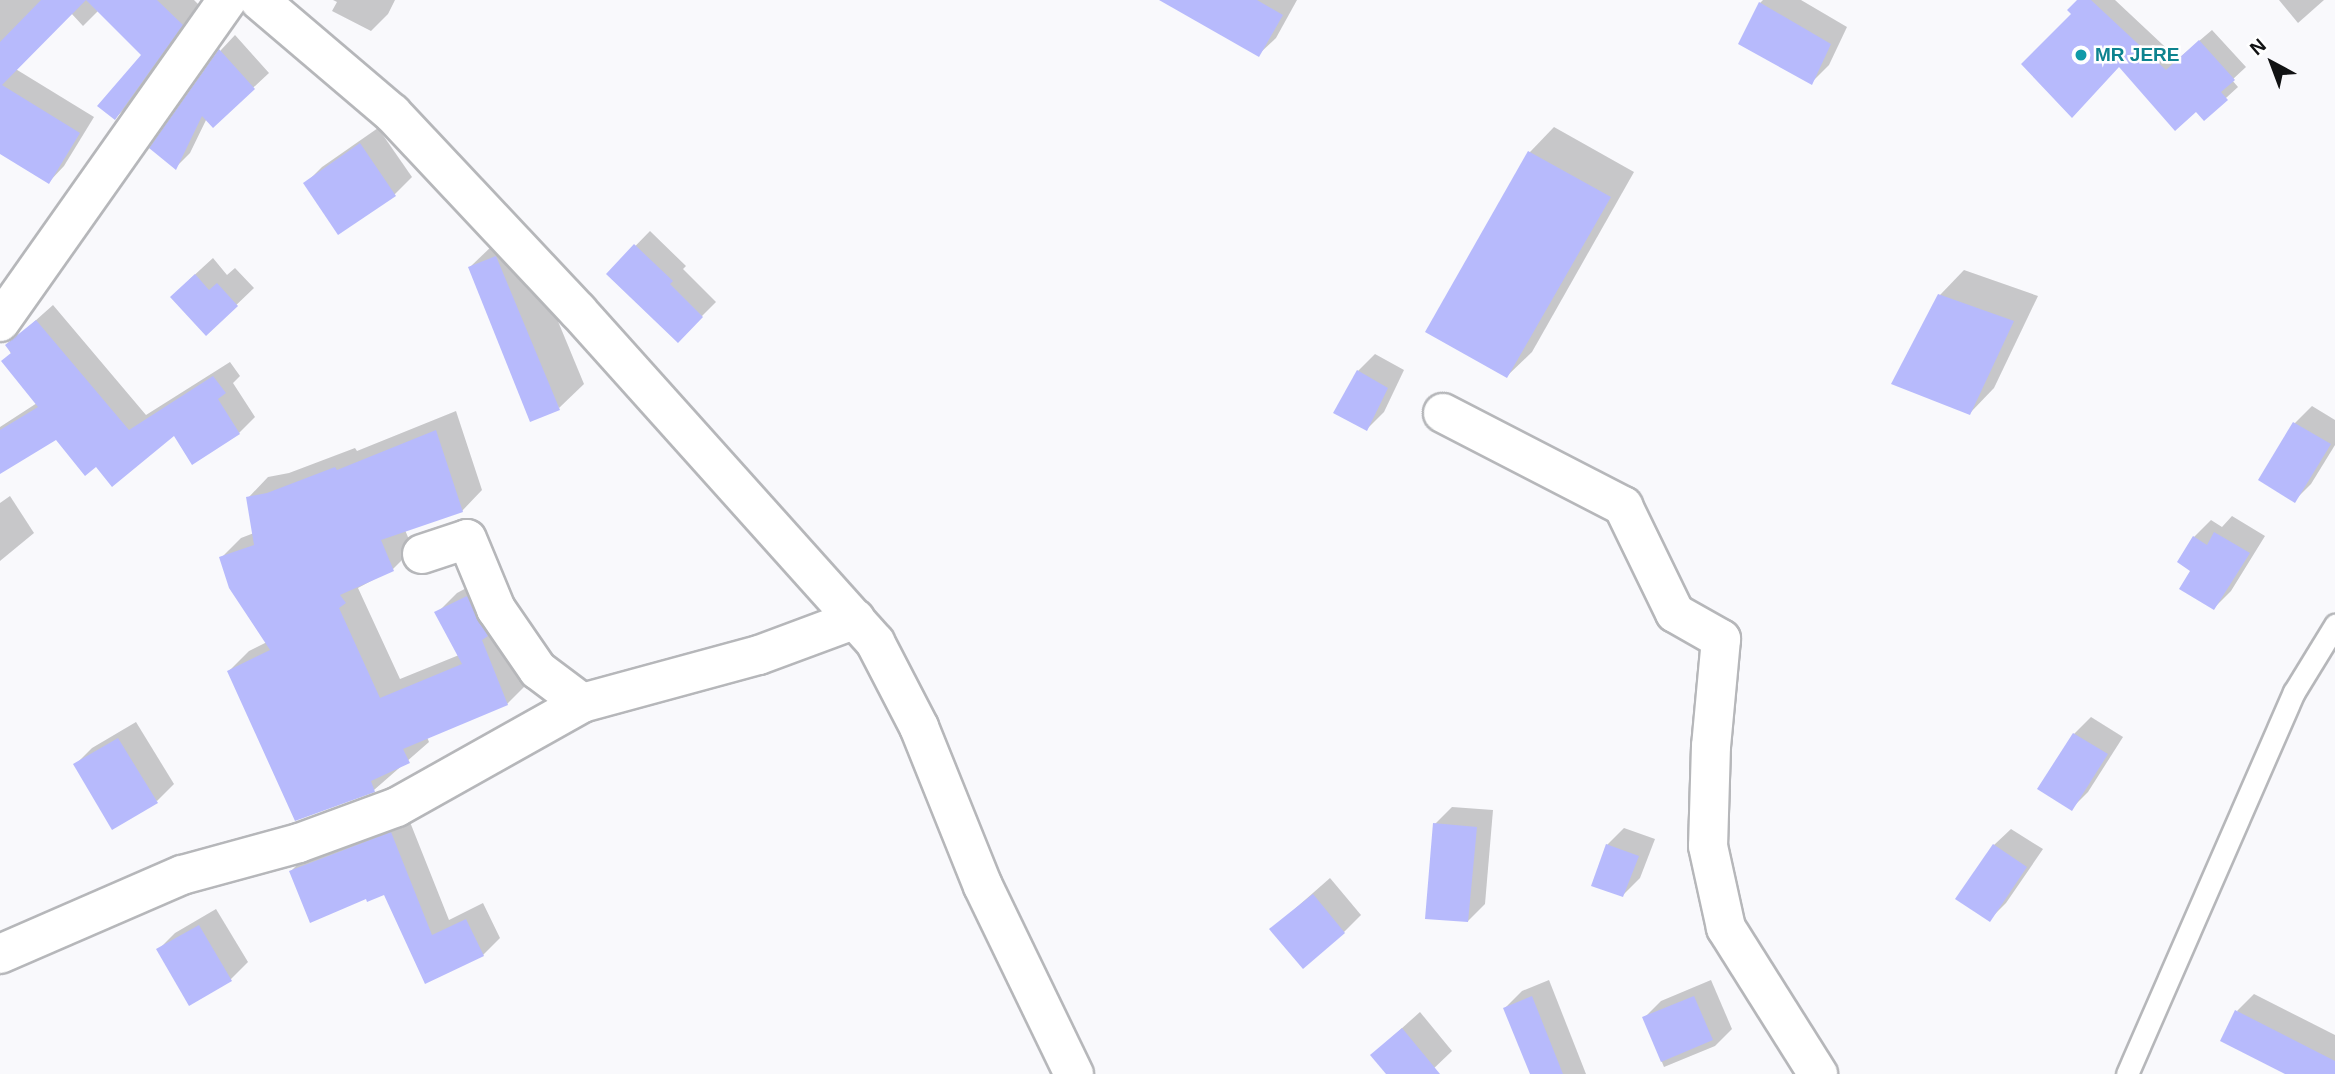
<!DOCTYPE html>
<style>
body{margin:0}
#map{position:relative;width:2335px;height:1074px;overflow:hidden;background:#f9f9fc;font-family:Helvetica,sans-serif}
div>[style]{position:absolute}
.shadow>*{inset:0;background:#0003}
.building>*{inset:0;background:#b7bafc}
.roads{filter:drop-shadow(2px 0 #b6b7ba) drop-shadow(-2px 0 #b6b7ba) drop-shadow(0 2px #b6b7ba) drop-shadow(0 -2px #b6b7ba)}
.service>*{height:21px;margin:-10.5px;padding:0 10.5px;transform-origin:10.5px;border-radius:10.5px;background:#fff}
.minor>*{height:38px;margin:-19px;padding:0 19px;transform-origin:19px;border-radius:19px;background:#fff}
.dots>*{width:19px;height:19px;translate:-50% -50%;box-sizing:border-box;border:4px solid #fff;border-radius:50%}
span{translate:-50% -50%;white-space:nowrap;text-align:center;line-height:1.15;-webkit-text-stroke:5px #fff;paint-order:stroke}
.culture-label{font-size:19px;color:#0d838f;font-weight:700}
.left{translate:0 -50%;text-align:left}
.north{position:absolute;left:2237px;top:28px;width:70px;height:70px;-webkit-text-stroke:5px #fff;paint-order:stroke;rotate:319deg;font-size:19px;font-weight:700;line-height:28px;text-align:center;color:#111213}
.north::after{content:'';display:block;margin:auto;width:24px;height:32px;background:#111213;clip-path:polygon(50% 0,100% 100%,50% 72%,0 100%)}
</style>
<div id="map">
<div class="shadow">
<div style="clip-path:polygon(0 0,194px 0,200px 6px,134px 100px,115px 118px,143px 55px,99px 10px,83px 26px,71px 13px,0 56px)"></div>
<div style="clip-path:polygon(333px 0,395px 0,388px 14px,371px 31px,332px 11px,337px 2px)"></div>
<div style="clip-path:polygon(1173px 0,1297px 0,1276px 38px,1259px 54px)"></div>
<div style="clip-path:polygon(1763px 0,1801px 0,1847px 27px,1829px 65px,1812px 82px,1760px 3px)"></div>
<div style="clip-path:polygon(2080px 0,2115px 0,2178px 59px,2212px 30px,2246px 67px,2232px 80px,2238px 87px,2204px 118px,2074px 14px)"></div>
<div style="clip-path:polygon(2279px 0,2324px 0,2298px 23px)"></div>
<div style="clip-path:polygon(235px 35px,269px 73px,213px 125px,207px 118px,190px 153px,175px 168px,152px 148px,221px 50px)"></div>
<div style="clip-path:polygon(14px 68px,94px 117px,64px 166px,49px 182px,0 140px,0 82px)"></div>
<div style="clip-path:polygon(1554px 127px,1634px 172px,1532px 352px,1507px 376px,1428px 331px,1530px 152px)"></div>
<div style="clip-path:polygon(378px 128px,412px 177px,395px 194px,339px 233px,305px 184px,322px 167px)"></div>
<div style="clip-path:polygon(650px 231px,686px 266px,683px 269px,716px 302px,678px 340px,608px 274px)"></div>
<div style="clip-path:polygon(521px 232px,584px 384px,559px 408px,470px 267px,495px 243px)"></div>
<div style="clip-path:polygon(213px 258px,227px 275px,235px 268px,254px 288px,206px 334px,189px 280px)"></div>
<div style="clip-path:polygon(1964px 270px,2038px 296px,1994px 388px,1970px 413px,1940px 295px)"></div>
<div style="clip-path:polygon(53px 305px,146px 415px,230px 362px,240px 376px,233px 383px,255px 417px,239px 433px,174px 433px,96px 465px,56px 438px,0 458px,0 427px,37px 403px,7px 346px)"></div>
<div style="clip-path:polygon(1375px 354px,1404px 370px,1384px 412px,1367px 429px,1358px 371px)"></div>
<div style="clip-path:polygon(2312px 406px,2335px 420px,2335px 445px,2311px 484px,2294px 501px,2260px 480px,2295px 423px)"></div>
<div style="clip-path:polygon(456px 411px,482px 490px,462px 511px,405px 530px,413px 549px,393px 569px,358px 588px,400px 679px,459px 655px,437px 613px,457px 593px,487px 577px,527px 684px,507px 704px,427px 737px,429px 742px,374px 790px,296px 819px,229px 671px,249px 651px,267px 642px,221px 558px,241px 538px,254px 533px,248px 498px,268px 477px,289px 473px,355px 448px,357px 451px)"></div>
<div style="clip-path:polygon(10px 496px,34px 533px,0 561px,0 503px)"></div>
<div style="clip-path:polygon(2232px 516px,2265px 536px,2231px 591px,2214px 608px,2193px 570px,2194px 537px,2211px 520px,2222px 527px)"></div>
<div style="clip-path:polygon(2091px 717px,2123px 737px,2088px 792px,2071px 809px,2074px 734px)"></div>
<div style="clip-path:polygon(136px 722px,174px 784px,157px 801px,75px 765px,92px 748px)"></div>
<div style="clip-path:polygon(1452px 807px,1493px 810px,1485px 904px,1468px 921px,1435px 824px)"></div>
<div style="clip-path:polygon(408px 817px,449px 920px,483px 903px,500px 938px,483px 955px,426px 982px,385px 893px,291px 871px,308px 854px)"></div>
<div style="clip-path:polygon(1624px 828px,1655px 839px,1640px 878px,1623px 895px,1607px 845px)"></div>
<div style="clip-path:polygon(2011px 829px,2043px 849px,2006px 903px,1989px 920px,1994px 845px)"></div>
<div style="clip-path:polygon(1330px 878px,1361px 915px,1344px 932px,1272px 929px)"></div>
<div style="clip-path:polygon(216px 909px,248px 962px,231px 979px,190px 1003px,158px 950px,175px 933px)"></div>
<div style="clip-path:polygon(1549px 980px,1586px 1074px,1532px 1074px,1505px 1008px,1522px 991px)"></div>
<div style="clip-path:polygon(1711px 980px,1732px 1029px,1715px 1046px,1664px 1067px,1644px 1018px,1661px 1001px)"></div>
<div style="clip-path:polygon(2254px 994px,2335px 1035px,2335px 1069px,2331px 1074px,2289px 1074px,2237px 1011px)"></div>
<div style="clip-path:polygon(1420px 1012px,1452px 1051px,1428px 1074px,1388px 1074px,1372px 1055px)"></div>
</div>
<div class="building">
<div style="clip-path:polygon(41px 0,86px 0,2px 85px,80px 133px,49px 184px,0 154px,0 42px)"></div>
<div style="clip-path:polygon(86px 0,157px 0,183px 25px,115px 120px,97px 106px,141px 55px)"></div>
<div style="clip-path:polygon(1159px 0,1257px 0,1283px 15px,1259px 57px)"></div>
<div style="clip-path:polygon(2077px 0,2091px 0,2166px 70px,2199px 40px,2235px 80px,2221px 92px,2228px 100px,2204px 121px,2196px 112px,2175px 131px,2119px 67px,2072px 118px,2021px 64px,2071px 14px,2067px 10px)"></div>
<div style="clip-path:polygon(1759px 2px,1831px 44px,1812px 85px,1738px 44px)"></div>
<div style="clip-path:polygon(219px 49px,255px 89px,213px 128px,202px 116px,176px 170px,149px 148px)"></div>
<div style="clip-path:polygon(360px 143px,396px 196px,338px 235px,303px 183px)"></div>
<div style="clip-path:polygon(1528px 151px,1611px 197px,1507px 378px,1425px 332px)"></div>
<div style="clip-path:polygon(634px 244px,673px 281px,670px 284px,703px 317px,678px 343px,606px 274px)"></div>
<div style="clip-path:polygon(496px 256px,560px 410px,530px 422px,468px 267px)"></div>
<div style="clip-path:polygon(195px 274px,209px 290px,217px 283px,238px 306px,206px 336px,170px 297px)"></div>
<div style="clip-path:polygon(1938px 294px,2014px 321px,1970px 415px,1891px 384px)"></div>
<div style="clip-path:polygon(36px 320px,129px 430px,213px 376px,226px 393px,218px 399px,240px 434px,192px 465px,174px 436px,112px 487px,96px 467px,85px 476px,56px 440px,0 474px,0 430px,38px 407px,1px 361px,11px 353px,5px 345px)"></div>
<div style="clip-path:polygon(1357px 370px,1388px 388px,1367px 431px,1333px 413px)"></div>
<div style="clip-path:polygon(2293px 422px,2331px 444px,2295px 503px,2258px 480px)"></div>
<div style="clip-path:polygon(436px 430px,463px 512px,381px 540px,394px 571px,340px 595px,346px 603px,339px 608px,380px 698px,462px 664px,434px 612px,467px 596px,488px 636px,482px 640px,508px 705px,403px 749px,410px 763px,371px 781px,375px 792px,295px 821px,227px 671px,270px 650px,229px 588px,219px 557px,254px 545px,246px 497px,267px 493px,335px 467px,337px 470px)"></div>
<div style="clip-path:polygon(2214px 532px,2250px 553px,2214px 610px,2179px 589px,2190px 571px,2177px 562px,2193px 536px,2207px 545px)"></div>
<div style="clip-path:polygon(2073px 733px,2108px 754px,2072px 811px,2037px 789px)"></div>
<div style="clip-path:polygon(118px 738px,158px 803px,112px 830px,73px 764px)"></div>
<div style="clip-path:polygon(1433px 823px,1477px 827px,1468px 922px,1425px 919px)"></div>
<div style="clip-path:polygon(391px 832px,432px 935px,466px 919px,484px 956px,425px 984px,384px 895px,367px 902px,366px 899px,310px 923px,289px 871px)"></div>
<div style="clip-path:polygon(1606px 844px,1639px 856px,1623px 897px,1591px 886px)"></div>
<div style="clip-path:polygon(1993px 844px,2027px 867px,1990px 922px,1955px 899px)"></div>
<div style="clip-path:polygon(1313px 894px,1345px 933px,1303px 969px,1269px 929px)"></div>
<div style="clip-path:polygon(199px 925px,232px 981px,189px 1006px,156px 949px)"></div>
<div style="clip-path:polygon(1532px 996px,1563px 1074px,1530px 1074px,1503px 1008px)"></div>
<div style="clip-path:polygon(1694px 996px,1713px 1040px,1661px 1062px,1642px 1017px)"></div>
<div style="clip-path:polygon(2235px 1010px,2335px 1061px,2335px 1074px,2285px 1074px,2220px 1041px)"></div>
<div style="clip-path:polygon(1402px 1028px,1440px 1074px,1386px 1074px,1370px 1055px)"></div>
</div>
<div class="roads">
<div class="service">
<div style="left:2127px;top:1074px;width:417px;rotate:-66.4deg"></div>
<div style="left:2294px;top:692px;width:79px;rotate:-58.5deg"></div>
</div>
<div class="minor">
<div style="left:259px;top:0;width:175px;rotate:40.4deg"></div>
<div style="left:392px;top:113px;width:272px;rotate:46.8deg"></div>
<div style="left:578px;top:311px;width:445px;rotate:48.1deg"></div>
<div style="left:875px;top:642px;width:96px;rotate:62.6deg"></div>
<div style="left:919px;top:727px;width:171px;rotate:68.1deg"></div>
<div style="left:983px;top:886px;width:209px;rotate:64.2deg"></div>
<div style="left:0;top:322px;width:394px;rotate:-54.8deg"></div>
<div style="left:1443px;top:413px;width:203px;rotate:27.3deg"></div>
<div style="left:1623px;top:506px;width:119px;rotate:64.1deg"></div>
<div style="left:1675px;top:613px;width:53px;rotate:29.5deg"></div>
<div style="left:1721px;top:639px;width:107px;rotate:95.3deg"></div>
<div style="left:1711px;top:746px;width:100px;rotate:91.7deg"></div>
<div style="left:1708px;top:846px;width:84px;rotate:77.6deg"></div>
<div style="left:1726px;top:928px;width:173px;rotate:57.8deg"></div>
<div style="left:422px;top:554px;width:47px;rotate:-18.4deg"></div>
<div style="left:467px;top:539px;width:76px;rotate:67.5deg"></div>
<div style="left:496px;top:609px;width:74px;rotate:55.5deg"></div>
<div style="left:538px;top:670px;width:55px;rotate:36.9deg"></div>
<div style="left:582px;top:703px;width:183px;rotate:-15.2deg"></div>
<div style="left:759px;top:655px;width:103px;rotate:-20.4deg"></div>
<div style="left:0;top:954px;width:198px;rotate:-23.5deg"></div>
<div style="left:182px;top:875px;width:121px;rotate:-15.3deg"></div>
<div style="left:299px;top:843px;width:104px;rotate:-20.2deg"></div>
<div style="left:397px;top:807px;width:212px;rotate:-29.3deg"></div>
</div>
</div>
<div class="dots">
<div style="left:2081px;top:55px;background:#0f9aa8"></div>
</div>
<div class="culture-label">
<span class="left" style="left:2095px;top:55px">MR JERE</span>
</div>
<div class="north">N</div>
</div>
